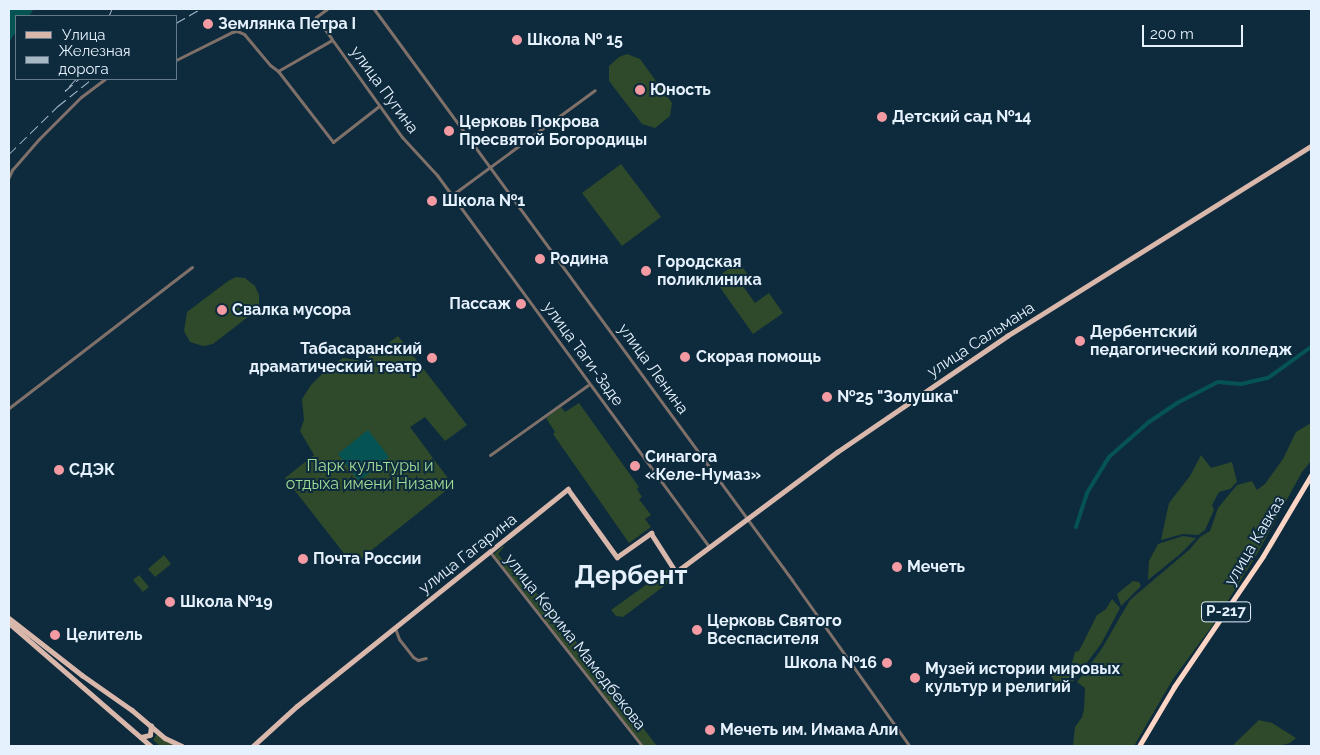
<!DOCTYPE html>
<meta charset="utf-8">
<style>
body{margin:0}
#map{position:relative;width:1320px;height:755px;overflow:hidden;background:#0e2a3d;font-family:Raleway,sans-serif}
div>[style]{position:absolute}
.green>*{inset:0;background:#2e4a2a}
.water>*{inset:0;background:#065354}
.canal>*{height:4px;margin:-2px;padding:0 2px;transform-origin:2px;border-radius:2px;background:#065354}
.minor>*{height:3px;margin:-1.5px;padding:0 1.5px;transform-origin:1.5px;border-radius:1.5px;background:#7f7069}
.major>*{height:4.5px;margin:-2.25px;padding:0 2.25px;transform-origin:2.25px;border-radius:2.25px;background:#d9b8ab}
.highway>*{height:5px;margin:-2.5px;padding:0 2.5px;transform-origin:2.5px;border-radius:2.5px;background:#fdd5c5}
.rail>*{height:1px;margin-top:-0.5px;transform-origin:0;background:repeating-linear-gradient(90deg,#a7b8c5 0 10px,transparent 0 15px)}
.dots>*{width:14px;height:14px;translate:-50% -50%;box-sizing:border-box;border:2px solid #0e2a3d;border-radius:50%}
span{translate:-50% -50%;white-space:nowrap;text-align:center;line-height:1.15;-webkit-text-stroke:4px #0e2a3d;paint-order:stroke}
.shield-label span{padding:1px 4px;background:#0e2a3d;border:1px solid;border-radius:4px;-webkit-text-stroke-width:0}
.shield-label{font-size:15px;color:#e5f2fd;font-weight:700}
.poi-label{font-size:16px;color:#e5f2fd;font-weight:700}
.left{translate:0 -50%;text-align:left}
.right{translate:-100% -50%;text-align:right}
.street-label{font-size:16px;color:#e5f2fd}
.park-label{font-size:16px;color:#9fdc96}
.town-label{font-size:26px;color:#e5f2fd;font-weight:700}
.frame{position:absolute;inset:0;border:10px solid #e5f2fd;pointer-events:none}
.legend{position:absolute;left:15px;top:15px;width:162px;height:65px;box-sizing:border-box;background:#0e2a3d;border:1px solid #647a8a;margin:0;padding:6px 9px;list-style:none;font-size:15px;color:#e5f2fd}
.legend li{display:flex;align-items:center;gap:10px;height:25px}
.legend b{width:25px;border:1px solid #647a8a}
.scale{position:absolute;left:1142px;top:25px;width:101px;height:22px;box-sizing:border-box;border:2px solid #e5f2fd;border-top:0;padding-left:6px;font-size:15px;line-height:18px;white-space:nowrap;color:#e5f2fd;-webkit-text-stroke:4px #0e2a3d;paint-order:stroke}
</style>
<div id="map">
<div class="green">
<div style="clip-path:polygon(627px 54px,640px 59px,672px 103px,670px 116px,655px 128px,642px 124px,609px 81px,609px 66px,619px 57px)"></div>
<div style="clip-path:polygon(621px 164px,661px 217px,622px 246px,582px 193px)"></div>
<div style="clip-path:polygon(739px 262px,748px 275px,740px 282px,755px 303px,769px 293px,783px 313px,753px 334px,714px 279px)"></div>
<div style="clip-path:polygon(236px 277px,245px 278px,255px 286px,259px 295px,259px 305px,253px 313px,213px 344px,203px 346px,190px 342px,184px 331px,187px 312px,228px 281px)"></div>
<div style="clip-path:polygon(398px 336px,467px 425px,445px 441px,425px 417px,410px 427px,453px 485px,353px 565px,285px 478px,314px 455px,300px 431px,304px 420px,302px 399px,311px 385px,326px 370px,343px 358px,358px 360px,361px 363px)"></div>
<div style="clip-path:polygon(579px 403px,639px 487px,637px 489px,642px 497px,639px 499px,651px 515px,645px 519px,651px 527px,629px 543px,553px 434px,555px 432px,546px 418px,561px 407px,565px 412px)"></div>
<div style="clip-path:polygon(1311px 423px,1311px 461px,1302px 472px,1256px 556px,1212px 626px,1173px 679px,1134px 746px,1073px 746px,1075px 727px,1082px 717px,1084px 709px,1085px 688px,1077px 682px,1101px 650px,1130px 600px,1190px 549px,1200px 537px,1210px 531px,1218px 508px,1237px 485px,1252px 481px,1257px 490px,1265px 484px,1283px 459px,1296px 432px)"></div>
<div style="clip-path:polygon(1201px 455px,1211px 468px,1232px 462px,1237px 482px,1230px 489px,1219px 492px,1212px 505px,1214px 510px,1205px 530px,1198px 535px,1183px 534px,1161px 540px,1169px 503px,1190px 476px)"></div>
<div style="clip-path:polygon(1183px 536px,1196px 538px,1179px 555px,1148px 580px,1149px 561px,1158px 544px)"></div>
<div style="clip-path:polygon(503px 546px,504px 547px,498px 554px,503px 560px,508px 558px,530px 585px,529px 589px,534px 590px,557px 616px,557px 622px,561px 622px,657px 746px,644px 746px,510px 575px,494px 554px)"></div>
<div style="clip-path:polygon(164px 555px,171px 564px,155px 577px,148px 569px)"></div>
<div style="clip-path:polygon(668px 569px,672px 580px,623px 617px,616px 616px,611px 610px)"></div>
<div style="clip-path:polygon(139px 575px,149px 587px,143px 592px,133px 580px)"></div>
<div style="clip-path:polygon(1133px 581px,1139px 582px,1141px 586px,1121px 606px,1117px 594px)"></div>
<div style="clip-path:polygon(1112px 599px,1120px 608px,1101px 644px,1073px 681px,1062px 690px,1050px 675px,1054px 670px,1063px 671px,1071px 666px,1075px 652px,1079px 651px,1097px 615px,1106px 609px)"></div>
<div style="clip-path:polygon(1259px 720px,1272px 723px,1296px 738px,1290px 743px,1278px 746px,1232px 746px)"></div>
<div style="clip-path:polygon(157px 734px,164px 740px,176px 746px,160px 746px,153px 740px)"></div>
</div>
<div class="water">
<div style="clip-path:polygon(9px 9px,34px 9px,29px 16px,16px 16px,16px 32px,9px 42px)"></div>
<div style="clip-path:polygon(368px 430px,389px 457px,359px 481px,338px 454px)"></div>
</div>
<div class="canal">
<div style="left:1076px;top:527px;width:36px;rotate:-72deg"></div>
<div style="left:1087px;top:493px;width:42px;rotate:-58.6deg"></div>
<div style="left:1109px;top:457px;width:53px;rotate:-41.2deg"></div>
<div style="left:1149px;top:422px;width:34px;rotate:-34deg"></div>
<div style="left:1177px;top:403px;width:46px;rotate:-27.1deg"></div>
<div style="left:1218px;top:382px;width:23px;rotate:5deg"></div>
<div style="left:1241px;top:384px;width:28px;rotate:-13deg"></div>
<div style="left:1268px;top:378px;width:53px;rotate:-35.8deg"></div>
</div>
<div class="minor">
<div style="left:327px;top:9px;width:14px;rotate:144deg"></div>
<div style="left:316px;top:17px;width:26px;rotate:54deg"></div>
<div style="left:331px;top:38px;width:122px;rotate:54.4deg"></div>
<div style="left:402px;top:137px;width:52px;rotate:47.4deg"></div>
<div style="left:437px;top:175px;width:461px;rotate:53.8deg"></div>
<div style="left:374px;top:9px;width:708px;rotate:53.79deg"></div>
<div style="left:792px;top:580px;width:202px;rotate:54.7deg"></div>
<div style="left:176px;top:60px;width:63px;rotate:-26.6deg"></div>
<div style="left:232px;top:32px;width:5px;rotate:-11deg"></div>
<div style="left:237px;top:31px;width:8px;rotate:23deg"></div>
<div style="left:244px;top:34px;width:40px;rotate:50deg"></div>
<div style="left:270px;top:65px;width:10px;rotate:37deg"></div>
<div style="left:278px;top:71px;width:90px;rotate:52.2deg"></div>
<div style="left:333px;top:142px;width:58px;rotate:-38deg"></div>
<div style="left:278px;top:71px;width:62px;rotate:-29.9deg"></div>
<div style="left:9px;top:177px;width:8px;rotate:-67deg"></div>
<div style="left:12px;top:170px;width:41px;rotate:-48.9deg"></div>
<div style="left:39px;top:139px;width:59px;rotate:-45deg"></div>
<div style="left:81px;top:97px;width:30px;rotate:-37deg"></div>
<div style="left:452px;top:195px;width:177px;rotate:-36.3deg"></div>
<div style="left:9px;top:408px;width:231px;rotate:-37.6deg"></div>
<div style="left:490px;top:455px;width:120px;rotate:-35.5deg"></div>
<div style="left:490px;top:552px;width:246px;rotate:51.9deg"></div>
<div style="left:395px;top:628px;width:12px;rotate:70deg"></div>
<div style="left:399px;top:639px;width:23px;rotate:52deg"></div>
<div style="left:413px;top:657px;width:6px;rotate:31deg"></div>
<div style="left:418px;top:660px;width:8px;rotate:-14deg"></div>
</div>
<div class="major">
<div style="left:676px;top:572px;width:201px;rotate:-36.7deg"></div>
<div style="left:837px;top:452px;width:206px;rotate:-34.3deg"></div>
<div style="left:1007px;top:336px;width:358px;rotate:-32deg"></div>
<div style="left:9px;top:618px;width:93px;rotate:38deg"></div>
<div style="left:82px;top:675px;width:61px;rotate:35deg"></div>
<div style="left:132px;top:710px;width:43px;rotate:40.3deg"></div>
<div style="left:165px;top:738px;width:19px;rotate:25deg"></div>
<div style="left:9px;top:623px;width:188px;rotate:40.9deg"></div>
<div style="left:141px;top:737px;width:9px;rotate:-13deg"></div>
<div style="left:150px;top:735px;width:9px;rotate:-84deg"></div>
<div style="left:253px;top:746px;width:59px;rotate:-42.3deg"></div>
<div style="left:297px;top:706px;width:347px;rotate:-38.7deg"></div>
<div style="left:568px;top:489px;width:84px;rotate:54.2deg"></div>
<div style="left:617px;top:557px;width:42px;rotate:-35.2deg"></div>
<div style="left:651px;top:533px;width:46px;rotate:57.3deg"></div>
</div>
<div class="highway">
<div style="left:1139px;top:746px;width:69px;rotate:-59.3deg"></div>
<div style="left:1174px;top:687px;width:158px;rotate:-55.8deg"></div>
<div style="left:1263px;top:556px;width:94px;rotate:-59.3deg"></div>
</div>
<div class="rail">
<div style="left:109px;top:16px;width:8px;rotate:-67deg"></div>
<div style="left:176px;top:23px;width:28px;rotate:-30deg"></div>
<div style="left:76px;top:79px;width:16px;rotate:133deg"></div>
<div style="left:65px;top:91px;width:18px;rotate:-41deg"></div>
<div style="left:9px;top:154px;width:69px;rotate:-44.4deg"></div>
<div style="left:58px;top:106px;width:43px;rotate:-38.5deg"></div>
</div>
<div class="dots">
<div style="left:208px;top:24px;background:#f49aa3"></div>
<div style="left:517px;top:40px;background:#f49aa3"></div>
<div style="left:640px;top:90px;background:#f49aa3"></div>
<div style="left:882px;top:117px;background:#f49aa3"></div>
<div style="left:449px;top:131px;background:#f49aa3"></div>
<div style="left:432px;top:201px;background:#f49aa3"></div>
<div style="left:540px;top:259px;background:#f49aa3"></div>
<div style="left:646px;top:271px;background:#f49aa3"></div>
<div style="left:521px;top:304px;background:#f49aa3"></div>
<div style="left:222px;top:310px;background:#f49aa3"></div>
<div style="left:1080px;top:341px;background:#f49aa3"></div>
<div style="left:685px;top:357px;background:#f49aa3"></div>
<div style="left:432px;top:358px;background:#f49aa3"></div>
<div style="left:827px;top:397px;background:#f49aa3"></div>
<div style="left:635px;top:466px;background:#f49aa3"></div>
<div style="left:59px;top:470px;background:#f49aa3"></div>
<div style="left:303px;top:559px;background:#f49aa3"></div>
<div style="left:897px;top:567px;background:#f49aa3"></div>
<div style="left:170px;top:602px;background:#f49aa3"></div>
<div style="left:697px;top:630px;background:#f49aa3"></div>
<div style="left:55px;top:635px;background:#f49aa3"></div>
<div style="left:887px;top:663px;background:#f49aa3"></div>
<div style="left:915px;top:678px;background:#f49aa3"></div>
<div style="left:710px;top:730px;background:#f49aa3"></div>
</div>
<div class="shield-label">
<span style="left:1226px;top:612px">Р-217</span>
</div>
<div class="poi-label">
<span class="left" style="left:218px;top:24px">Землянка Петра I</span>
<span class="left" style="left:527px;top:40px">Школа № 15</span>
<span class="left" style="left:650px;top:90px">Юность</span>
<span class="left" style="left:892px;top:117px">Детский сад №14</span>
<span class="left" style="left:459px;top:131px">Церковь Покрова<br>Пресвятой Богородицы</span>
<span class="left" style="left:442px;top:201px">Школа №1</span>
<span class="left" style="left:550px;top:259px">Родина</span>
<span class="left" style="left:657px;top:271px">Городская<br>поликлиника</span>
<span class="right" style="left:511px;top:304px">Пассаж</span>
<span class="left" style="left:232px;top:310px">Свалка мусора</span>
<span class="left" style="left:1090px;top:341px">Дербентский<br>педагогический колледж</span>
<span class="right" style="left:422px;top:358px">Табасаранский<br>драматический театр</span>
<span class="left" style="left:696px;top:357px">Скорая помощь</span>
<span class="left" style="left:837px;top:397px">№25 "Золушка"</span>
<span class="left" style="left:645px;top:466px">Синагога<br>«Келе-Нумаз»</span>
<span class="left" style="left:69px;top:470px">СДЭК</span>
<span class="left" style="left:313px;top:559px">Почта России</span>
<span class="left" style="left:907px;top:567px">Мечеть</span>
<span class="left" style="left:180px;top:602px">Школа №19</span>
<span class="left" style="left:707px;top:630px">Церковь Святого<br>Всеспасителя</span>
<span class="left" style="left:66px;top:635px">Целитель</span>
<span class="right" style="left:877px;top:663px">Школа №16</span>
<span class="left" style="left:925px;top:678px">Музей истории мировых<br>культур и религий</span>
<span class="left" style="left:720px;top:730px">Мечеть им. Имама Али</span>
</div>
<div class="street-label">
<span style="left:384px;top:90px;rotate:54deg">улица Пугина</span>
<span style="left:981px;top:340px;rotate:-33deg">улица Сальмана</span>
<span style="left:583px;top:354px;rotate:54deg">улица Таги-Заде</span>
<span style="left:653px;top:369px;rotate:54deg">улица Ленина</span>
<span style="left:1255px;top:541px;rotate:-59deg">улица Кавказ</span>
<span style="left:468px;top:554px;rotate:-38deg">улица Гагарина</span>
<span style="left:575px;top:642px;rotate:52deg">улица Керима Мамедбекова</span>
</div>
<div class="park-label">
<span style="left:370px;top:475px">Парк культуры и<br>отдыха имени Низами</span>
</div>
<div class="town-label">
<span style="left:631px;top:576px">Дербент</span>
</div>
<div class="frame"></div>
<ul class="legend">
<li><b style="height:6px;background:#d9b8ab"></b>Улица</li>
<li><b style="height:6px;background:#a7b8c5"></b>Железная дорога</li>
</ul>
<div class="scale">200 m</div>
</div>
